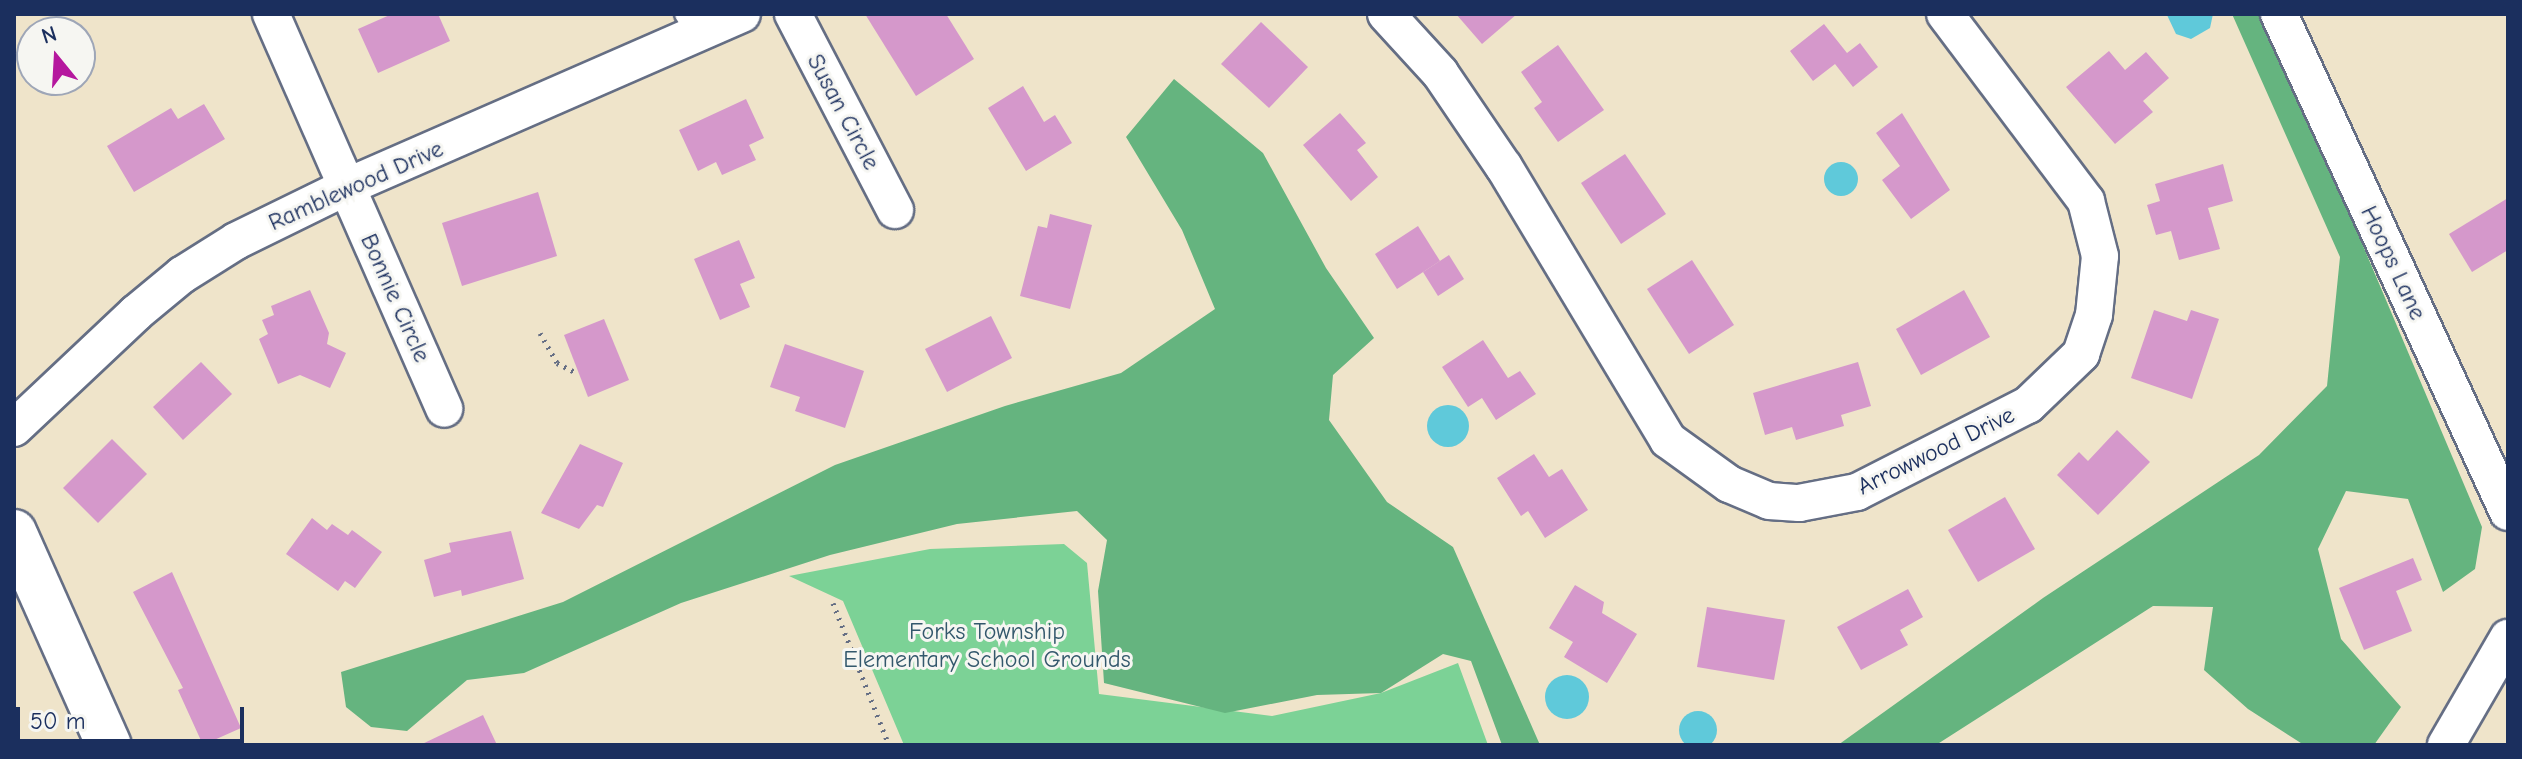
<!DOCTYPE html>
<style>
body{margin:0}
#map{position:relative;width:2522px;height:759px;overflow:hidden;background:#efe4ca;font-family:"Comic Neue",sans-serif}
div>[style]{position:absolute}
.green>*{inset:0;background:#7cd296}
.forest>*{inset:0;background:#65b47f}
.water>*{inset:0;background:#5fc9da}
.round{border-radius:50%}
.building>*{inset:0;background:#d598cb}
.path>*{height:5px;margin-top:-2.5px;transform-origin:0;background:repeating-linear-gradient(90deg,#656e84 0 2px,transparent 0 8px)}
.roads{filter:drop-shadow(2px 0 #656e84) drop-shadow(-2px 0 #656e84) drop-shadow(0 2px #656e84) drop-shadow(0 -2px #656e84)}
.service>*{height:18px;margin:-9px;padding:0 9px;transform-origin:9px;border-radius:9px;background:#fff}
.minor>*{height:36px;margin:-18px;padding:0 18px;transform-origin:18px;border-radius:18px;background:#fff}
.tertiary>*{height:44px;margin:-22px;padding:0 22px;transform-origin:22px;border-radius:22px;background:#fff}
span{translate:-50% -50%;white-space:nowrap;text-align:center;line-height:1.15;-webkit-text-stroke:6px #f6f6f2;paint-order:stroke}
.street-label{font-size:24px;color:#1b2f5e}
.park-label{font-size:24px;color:#33586c}
.frame{position:absolute;inset:0;border:16px solid #1b2f5e;pointer-events:none}
.north{position:absolute;left:16px;top:16px;width:80px;height:80px;box-sizing:border-box;background:#f6f6f2;border:2px solid #9ea6b7;border-radius:50%;rotate:342deg;font-size:22px;font-weight:700;line-height:32px;text-align:center;color:#1b2f5e}
.north::after{content:'';display:block;margin:auto;width:28px;height:36px;background:#b5179e;clip-path:polygon(50% 0,100% 100%,50% 72%,0 100%)}
.scale{position:absolute;left:16px;top:707px;width:228px;height:36px;box-sizing:border-box;border:4px solid #1b2f5e;border-top:0;padding-left:10px;font-size:24px;line-height:28px;white-space:nowrap;color:#1b2f5e;-webkit-text-stroke:6px #f6f6f2;paint-order:stroke}
</style>
<div id="map">
<div class="green">
<div style="clip-path:polygon(1064px 544px,1087px 563px,1099px 694px,1272px 716px,1381px 693px,1458px 663px,1488px 745px,904px 745px,843px 601px,789px 576px,930px 549px)"></div>
</div>
<div class="forest">
<div style="clip-path:polygon(2232px 14px,2265px 14px,2482px 527px,2475px 569px,2443px 592px,2408px 499px,2346px 491px,2318px 549px,2341px 639px,2401px 707px,2374px 745px,2304px 745px,2248px 709px,2204px 670px,2213px 607px,2153px 606px,1936px 745px,1838px 745px,2043px 598px,2259px 455px,2327px 386px,2340px 257px)"></div>
<div style="clip-path:polygon(1174px 79px,1263px 153px,1326px 268px,1374px 338px,1333px 375px,1329px 420px,1387px 502px,1453px 547px,1540px 745px,1502px 745px,1471px 661px,1443px 654px,1381px 693px,1317px 695px,1225px 713px,1104px 683px,1098px 591px,1107px 540px,1077px 511px,957px 524px,830px 555px,681px 603px,524px 673px,467px 680px,407px 731px,371px 727px,346px 707px,341px 672px,563px 602px,835px 465px,1005px 406px,1121px 373px,1215px 309px,1182px 230px,1126px 137px)"></div>
</div>
<div class="water">
<div style="clip-path:polygon(2213px 14px,2210px 28px,2191px 39px,2176px 34px,2167px 15px)"></div>
<div class="round" style="left:1824px;top:162px;width:34px;height:34px"></div>
<div class="round" style="left:1427px;top:405px;width:42px;height:42px"></div>
<div class="round" style="left:1545px;top:675px;width:44px;height:44px"></div>
<div class="round" style="left:1679px;top:711px;width:38px;height:38px"></div>
</div>
<div class="building">
<div style="clip-path:polygon(392px 14px,438px 14px,450px 41px,378px 73px,358px 29px)"></div>
<div style="clip-path:polygon(865px 14px,946px 14px,974px 59px,916px 96px)"></div>
<div style="clip-path:polygon(1456px 14px,1517px 14px,1482px 44px)"></div>
<div style="clip-path:polygon(1261px 22px,1308px 67px,1269px 108px,1221px 64px)"></div>
<div style="clip-path:polygon(1824px 24px,1847px 53px,1860px 43px,1878px 67px,1853px 87px,1835px 64px,1813px 81px,1790px 51px)"></div>
<div style="clip-path:polygon(1558px 45px,1604px 110px,1558px 142px,1534px 108px,1542px 102px,1521px 72px)"></div>
<div style="clip-path:polygon(2109px 51px,2125px 70px,2146px 52px,2169px 78px,2143px 101px,2153px 112px,2115px 144px,2066px 87px)"></div>
<div style="clip-path:polygon(1023px 86px,1044px 122px,1055px 115px,1072px 143px,1026px 171px,988px 108px)"></div>
<div style="clip-path:polygon(746px 99px,764px 138px,749px 145px,756px 160px,722px 175px,716px 162px,698px 171px,679px 130px)"></div>
<div style="clip-path:polygon(204px 104px,225px 139px,134px 192px,107px 146px,171px 108px,178px 119px)"></div>
<div style="clip-path:polygon(1340px 113px,1366px 143px,1357px 150px,1378px 177px,1351px 201px,1303px 145px)"></div>
<div style="clip-path:polygon(1902px 113px,1950px 190px,1911px 219px,1882px 180px,1900px 166px,1876px 133px)"></div>
<div style="clip-path:polygon(1625px 154px,1666px 214px,1621px 244px,1581px 183px)"></div>
<div style="clip-path:polygon(2223px 164px,2233px 201px,2208px 208px,2220px 249px,2179px 260px,2171px 231px,2156px 235px,2147px 205px,2160px 201px,2155px 184px)"></div>
<div style="clip-path:polygon(538px 192px,557px 256px,462px 286px,442px 223px)"></div>
<div style="clip-path:polygon(2508px 198px,2508px 250px,2472px 272px,2449px 234px)"></div>
<div style="clip-path:polygon(1050px 214px,1092px 225px,1070px 309px,1020px 296px,1038px 226px,1047px 228px)"></div>
<div style="clip-path:polygon(1418px 226px,1440px 261px,1397px 289px,1375px 254px)"></div>
<div style="clip-path:polygon(739px 240px,755px 278px,740px 284px,750px 307px,720px 320px,694px 259px)"></div>
<div style="clip-path:polygon(1449px 255px,1464px 279px,1438px 296px,1423px 272px)"></div>
<div style="clip-path:polygon(1692px 260px,1734px 325px,1689px 354px,1647px 289px)"></div>
<div style="clip-path:polygon(310px 290px,329px 333px,327px 344px,346px 353px,330px 388px,300px 375px,278px 384px,259px 339px,268px 334px,262px 320px,274px 315px,271px 306px)"></div>
<div style="clip-path:polygon(1964px 290px,1990px 337px,1921px 375px,1896px 329px)"></div>
<div style="clip-path:polygon(2154px 310px,2187px 321px,2191px 310px,2219px 319px,2192px 399px,2131px 378px)"></div>
<div style="clip-path:polygon(991px 316px,1012px 358px,947px 392px,925px 349px)"></div>
<div style="clip-path:polygon(604px 319px,629px 380px,588px 397px,564px 335px)"></div>
<div style="clip-path:polygon(1483px 340px,1508px 378px,1520px 371px,1536px 394px,1496px 420px,1482px 398px,1468px 407px,1442px 367px)"></div>
<div style="clip-path:polygon(785px 344px,864px 371px,845px 428px,795px 411px,800px 397px,770px 387px)"></div>
<div style="clip-path:polygon(201px 362px,232px 394px,183px 440px,153px 407px)"></div>
<div style="clip-path:polygon(1858px 362px,1871px 406px,1841px 415px,1844px 426px,1796px 440px,1792px 427px,1765px 435px,1753px 393px)"></div>
<div style="clip-path:polygon(2117px 430px,2150px 462px,2098px 515px,2057px 475px,2079px 452px,2088px 461px)"></div>
<div style="clip-path:polygon(112px 439px,147px 474px,98px 523px,63px 488px)"></div>
<div style="clip-path:polygon(580px 444px,623px 463px,603px 507px,597px 505px,579px 529px,541px 513px)"></div>
<div style="clip-path:polygon(1534px 454px,1549px 477px,1562px 469px,1588px 510px,1545px 538px,1528px 511px,1521px 516px,1497px 478px)"></div>
<div style="clip-path:polygon(2005px 497px,2035px 549px,1978px 582px,1948px 530px)"></div>
<div style="clip-path:polygon(312px 518px,327px 530px,332px 524px,348px 535px,352px 530px,382px 552px,355px 588px,345px 581px,338px 591px,286px 554px)"></div>
<div style="clip-path:polygon(511px 531px,524px 579px,462px 596px,461px 590px,434px 597px,424px 560px,451px 552px,449px 543px)"></div>
<div style="clip-path:polygon(2413px 558px,2422px 580px,2396px 591px,2412px 631px,2364px 650px,2339px 588px)"></div>
<div style="clip-path:polygon(172px 572px,241px 728px,203px 745px,178px 690px,183px 688px,133px 592px)"></div>
<div style="clip-path:polygon(1575px 585px,1604px 602px,1602px 613px,1637px 634px,1607px 683px,1564px 657px,1573px 642px,1549px 628px)"></div>
<div style="clip-path:polygon(1908px 589px,1923px 617px,1900px 630px,1908px 645px,1861px 670px,1837px 627px)"></div>
<div style="clip-path:polygon(1707px 607px,1785px 620px,1774px 680px,1697px 667px)"></div>
<div style="clip-path:polygon(483px 715px,497px 745px,420px 745px)"></div>
</div>
<div class="path">
<div style="left:540px;top:333px;width:34px;rotate:60deg"></div>
<div style="left:557px;top:363px;width:20px;rotate:27deg"></div>
<div style="left:833px;top:603px;width:153px;rotate:68.5deg"></div>
</div>
<div class="roads">
<div class="service">
<div style="left:684px;top:14px;width:25px;rotate:58deg"></div>
</div>
<div class="minor">
<div style="left:271px;top:14px;width:431px;rotate:66.3deg"></div>
<div style="left:793px;top:14px;width:221px;rotate:62.5deg"></div>
<div style="left:1386px;top:14px;width:80px;rotate:47.5deg"></div>
<div style="left:1440px;top:73px;width:114px;rotate:55.8deg"></div>
<div style="left:1504px;top:167px;width:318px;rotate:59deg"></div>
<div style="left:1668px;top:440px;width:75px;rotate:35.8deg"></div>
<div style="left:1729px;top:484px;width:43px;rotate:23deg"></div>
<div style="left:1769px;top:501px;width:30px;rotate:4deg"></div>
<div style="left:1799px;top:503px;width:59px;rotate:-10.7deg"></div>
<div style="left:1857px;top:492px;width:192px;rotate:-27deg"></div>
<div style="left:2028px;top:405px;width:74px;rotate:-43.9deg"></div>
<div style="left:2081px;top:354px;width:41px;rotate:-71.6deg"></div>
<div style="left:2094px;top:315px;width:59px;rotate:-84.2deg"></div>
<div style="left:2100px;top:256px;width:57px;rotate:-104.3deg"></div>
<div style="left:2086px;top:201px;width:234px;rotate:-127deg"></div>
<div style="left:2279px;top:14px;width:548px;rotate:65.31deg"></div>
<div style="left:14px;top:428px;width:168px;rotate:-43.3deg"></div>
<div style="left:136px;top:313px;width:60px;rotate:-39.6deg"></div>
<div style="left:182px;top:275px;width:64px;rotate:-32.2deg"></div>
<div style="left:236px;top:241px;width:123px;rotate:-26.1deg"></div>
<div style="left:346px;top:187px;width:432px;rotate:-23.6deg"></div>
<div style="left:2446px;top:745px;width:124px;rotate:-59.9deg"></div>
</div>
<div class="tertiary">
<div style="left:14px;top:532px;width:233px;rotate:66deg"></div>
</div>
</div>
<div class="street-label">
<span style="left:843px;top:112px;rotate:62deg">Susan Circle</span>
<span style="left:356px;top:186px;rotate:-24deg">Ramblewood Drive</span>
<span style="left:2393px;top:263px;rotate:65deg">Hoops Lane</span>
<span style="left:395px;top:298px;rotate:66deg">Bonnie Circle</span>
<span style="left:1936px;top:451px;rotate:-26deg">Arrowwood Drive</span>
</div>
<div class="park-label">
<span style="left:987px;top:646px">Forks Township<br>Elementary School Grounds</span>
</div>
<div class="frame"></div>
<div class="north">N</div>
<div class="scale">50 m</div>
</div>
